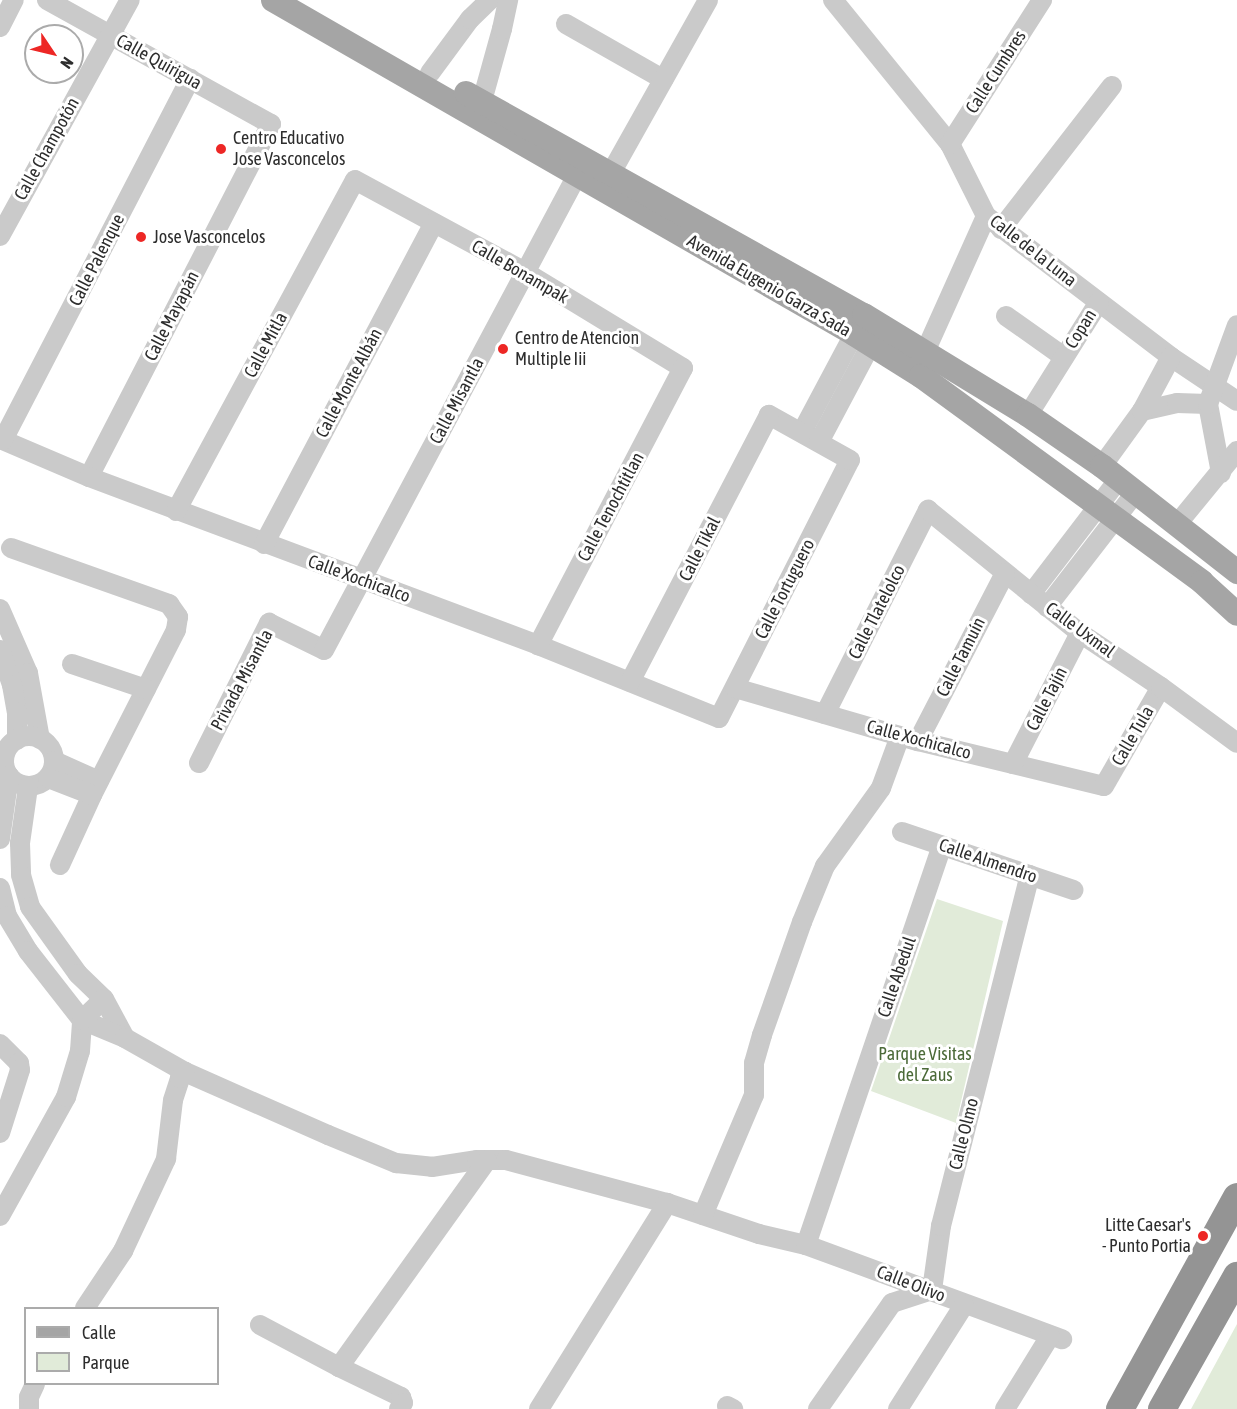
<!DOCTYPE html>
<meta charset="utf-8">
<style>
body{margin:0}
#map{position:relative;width:1237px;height:1409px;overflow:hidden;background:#fff;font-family:"Asap Condensed",sans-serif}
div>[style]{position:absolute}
.green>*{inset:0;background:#e1ebd9}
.minor>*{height:20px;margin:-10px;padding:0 10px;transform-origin:10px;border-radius:10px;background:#cacaca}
.minor>.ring{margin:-10px;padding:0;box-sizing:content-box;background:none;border:20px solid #cacaca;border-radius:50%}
.major>*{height:24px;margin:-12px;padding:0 12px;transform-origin:12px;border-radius:12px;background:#a5a5a5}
.highway>*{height:28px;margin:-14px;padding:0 14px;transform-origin:14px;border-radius:14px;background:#949494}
.dots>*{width:16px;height:16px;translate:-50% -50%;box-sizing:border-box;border:3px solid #fff;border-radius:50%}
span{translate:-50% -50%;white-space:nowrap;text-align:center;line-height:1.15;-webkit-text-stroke:6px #fff;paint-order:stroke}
.street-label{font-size:18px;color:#2d2d2d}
.poi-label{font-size:18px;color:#2d2d2d}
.left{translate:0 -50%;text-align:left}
.right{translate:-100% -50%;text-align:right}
.park-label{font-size:18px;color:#4b6a38}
.legend{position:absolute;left:24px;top:1307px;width:195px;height:78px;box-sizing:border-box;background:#fff;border:2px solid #ababab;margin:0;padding:8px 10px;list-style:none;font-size:18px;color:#2d2d2d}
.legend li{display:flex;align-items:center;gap:12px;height:30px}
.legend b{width:30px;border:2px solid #ababab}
.north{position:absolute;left:24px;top:24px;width:60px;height:60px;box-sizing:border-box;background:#fff;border:2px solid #ababab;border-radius:50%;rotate:125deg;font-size:16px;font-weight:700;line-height:24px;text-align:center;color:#2d2d2d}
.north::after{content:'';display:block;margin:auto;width:21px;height:27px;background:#ed2725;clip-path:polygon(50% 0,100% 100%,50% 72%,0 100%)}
</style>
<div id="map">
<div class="green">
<div style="clip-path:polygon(937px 899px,1003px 921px,956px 1123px,871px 1091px)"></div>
<div style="clip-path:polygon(1237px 1324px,1237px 1409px,1191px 1409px)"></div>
</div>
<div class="minor">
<div style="left:47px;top:0;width:256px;rotate:29deg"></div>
<div style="left:271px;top:124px;width:397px;rotate:117.3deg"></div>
<div style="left:833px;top:0;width:186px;rotate:50.9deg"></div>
<div style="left:950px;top:144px;width:80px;rotate:63.4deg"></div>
<div style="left:986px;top:216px;width:233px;rotate:37.3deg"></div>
<div style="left:1171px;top:357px;width:79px;rotate:33.7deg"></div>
<div style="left:566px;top:24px;width:112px;rotate:29.6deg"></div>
<div style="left:0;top:27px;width:30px;rotate:-63deg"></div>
<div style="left:430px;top:73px;width:67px;rotate:-53.5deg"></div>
<div style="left:470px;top:19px;width:28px;rotate:-44deg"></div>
<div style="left:482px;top:101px;width:75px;rotate:-74.5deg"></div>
<div style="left:502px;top:29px;width:30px;rotate:-78deg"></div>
<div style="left:950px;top:144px;width:171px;rotate:-57.4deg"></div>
<div style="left:611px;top:173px;width:198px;rotate:-60.7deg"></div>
<div style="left:1001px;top:229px;width:181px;rotate:-52.2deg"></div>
<div style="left:0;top:236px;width:269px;rotate:-61.2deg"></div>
<div style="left:1006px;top:316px;width:71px;rotate:35.3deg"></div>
<div style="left:925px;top:352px;width:149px;rotate:-65.8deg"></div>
<div style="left:1142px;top:411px;width:36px;rotate:-13deg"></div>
<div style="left:1177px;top:403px;width:31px;rotate:2deg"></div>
<div style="left:1028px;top:415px;width:133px;rotate:-57.9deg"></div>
<div style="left:802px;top:432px;width:123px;rotate:-62deg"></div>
<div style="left:0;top:439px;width:97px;rotate:23.1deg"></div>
<div style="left:89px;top:477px;width:479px;rotate:20.5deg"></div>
<div style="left:538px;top:645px;width:195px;rotate:22deg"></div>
<div style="left:719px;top:718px;width:289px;rotate:-63.1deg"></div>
<div style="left:850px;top:460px;width:93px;rotate:-150.9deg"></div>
<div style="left:769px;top:415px;width:301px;rotate:117.5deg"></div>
<div style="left:3px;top:440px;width:407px;rotate:-62.6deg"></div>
<div style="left:819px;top:442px;width:123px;rotate:-62deg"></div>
<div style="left:1102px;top:466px;width:68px;rotate:-54deg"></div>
<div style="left:1142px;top:411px;width:61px;rotate:-61.8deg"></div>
<div style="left:1221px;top:473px;width:70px;rotate:-100.7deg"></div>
<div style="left:1208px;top:404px;width:84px;rotate:-69.8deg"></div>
<div style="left:176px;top:511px;width:376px;rotate:-61.6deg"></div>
<div style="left:355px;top:180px;width:193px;rotate:28.4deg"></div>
<div style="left:525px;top:272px;width:185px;rotate:31.3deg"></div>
<div style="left:683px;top:368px;width:313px;rotate:117.6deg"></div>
<div style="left:1178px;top:523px;width:93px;rotate:-50.7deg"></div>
<div style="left:264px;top:544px;width:363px;rotate:-62.1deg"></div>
<div style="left:11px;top:548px;width:168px;rotate:19.5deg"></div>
<div style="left:169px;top:604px;width:16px;rotate:55deg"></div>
<div style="left:178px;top:617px;width:13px;rotate:99deg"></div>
<div style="left:176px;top:630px;width:185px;rotate:117deg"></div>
<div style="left:92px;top:795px;width:77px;rotate:114.6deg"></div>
<div style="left:1031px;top:594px;width:145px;rotate:-52.6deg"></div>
<div style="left:1047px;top:607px;width:145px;rotate:-52.3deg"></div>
<div style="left:0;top:609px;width:70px;rotate:66.4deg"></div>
<div style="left:28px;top:673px;width:67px;rotate:79.7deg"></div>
<div style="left:0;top:650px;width:37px;rotate:71deg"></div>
<div style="left:12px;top:685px;width:27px;rotate:80deg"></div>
<div style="left:17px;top:712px;width:28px;rotate:90deg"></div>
<div style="left:72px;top:664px;width:78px;rotate:18.7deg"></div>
<div style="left:735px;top:688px;width:191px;rotate:16.2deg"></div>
<div style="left:918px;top:741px;width:191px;rotate:13.6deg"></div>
<div style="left:1104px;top:786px;width:114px;rotate:-60.1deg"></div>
<div style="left:825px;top:714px;width:229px;rotate:-63.2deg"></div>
<div style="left:928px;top:510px;width:196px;rotate:39deg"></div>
<div style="left:1080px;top:633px;width:97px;rotate:33.7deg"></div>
<div style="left:1161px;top:687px;width:94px;rotate:36.4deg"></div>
<div class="ring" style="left:4px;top:736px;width:30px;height:30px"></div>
<div style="left:918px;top:741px;width:189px;rotate:-62.6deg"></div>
<div style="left:54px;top:761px;width:49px;rotate:24deg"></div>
<div style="left:199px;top:763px;width:157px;rotate:-63.4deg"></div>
<div style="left:269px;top:623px;width:61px;rotate:26.1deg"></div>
<div style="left:324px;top:650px;width:553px;rotate:-61.95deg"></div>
<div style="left:1013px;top:764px;width:147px;rotate:-62.9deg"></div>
<div style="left:48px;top:778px;width:47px;rotate:21.1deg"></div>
<div style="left:28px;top:787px;width:57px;rotate:98.1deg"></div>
<div style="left:20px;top:843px;width:32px;rotate:88deg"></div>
<div style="left:21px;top:875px;width:33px;rotate:74deg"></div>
<div style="left:30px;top:907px;width:82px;rotate:54.4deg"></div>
<div style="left:78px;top:974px;width:36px;rotate:44deg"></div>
<div style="left:104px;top:999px;width:44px;rotate:61.7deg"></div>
<div style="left:902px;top:832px;width:181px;rotate:18.7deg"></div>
<div style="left:0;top:839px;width:64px;rotate:-81.9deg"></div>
<div style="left:0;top:888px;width:29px;rotate:76deg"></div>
<div style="left:7px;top:916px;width:41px;rotate:59deg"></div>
<div style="left:28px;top:951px;width:88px;rotate:52deg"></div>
<div style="left:82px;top:1020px;width:47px;rotate:22.7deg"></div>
<div style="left:125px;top:1038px;width:69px;rotate:29.5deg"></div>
<div style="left:185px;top:1072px;width:156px;rotate:23.8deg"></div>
<div style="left:328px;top:1135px;width:74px;rotate:22.4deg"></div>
<div style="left:396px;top:1163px;width:36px;rotate:6deg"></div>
<div style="left:432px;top:1167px;width:46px;rotate:-8.8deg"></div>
<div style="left:477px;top:1160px;width:29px"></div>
<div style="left:506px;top:1160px;width:167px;rotate:15deg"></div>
<div style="left:667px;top:1203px;width:97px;rotate:18.6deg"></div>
<div style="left:759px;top:1234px;width:48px;rotate:13.2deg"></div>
<div style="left:806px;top:1245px;width:273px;rotate:20.2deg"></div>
<div style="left:0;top:1044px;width:27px;rotate:45deg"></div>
<div style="left:19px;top:1063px;width:7px;rotate:82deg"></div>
<div style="left:20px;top:1070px;width:66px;rotate:107.6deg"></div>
<div style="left:703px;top:1215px;width:130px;rotate:-67deg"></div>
<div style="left:754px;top:1095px;width:32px;rotate:-90deg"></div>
<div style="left:754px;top:1063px;width:29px;rotate:-74deg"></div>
<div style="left:762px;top:1035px;width:120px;rotate:-70.5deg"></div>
<div style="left:802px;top:922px;width:61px;rotate:-67.7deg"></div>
<div style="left:825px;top:866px;width:96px;rotate:-54.3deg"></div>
<div style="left:881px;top:788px;width:55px;rotate:-69.9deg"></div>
<div style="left:0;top:1216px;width:136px;rotate:-61deg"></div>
<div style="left:66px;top:1097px;width:48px;rotate:-73.1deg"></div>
<div style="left:80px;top:1051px;width:31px;rotate:-86deg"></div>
<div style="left:82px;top:1020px;width:30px;rotate:-44deg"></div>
<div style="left:806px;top:1245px;width:422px;rotate:-71.2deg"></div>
<div style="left:85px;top:1308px;width:69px;rotate:-56.3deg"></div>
<div style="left:123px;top:1251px;width:102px;rotate:-64.9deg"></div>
<div style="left:166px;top:1159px;width:59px;rotate:-83.2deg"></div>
<div style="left:173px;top:1100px;width:23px;rotate:-72deg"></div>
<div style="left:180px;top:1078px;width:8px;rotate:-50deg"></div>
<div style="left:260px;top:1325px;width:89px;rotate:28deg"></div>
<div style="left:339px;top:1367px;width:69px;rotate:25.8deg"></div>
<div style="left:401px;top:1397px;width:6px;rotate:72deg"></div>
<div style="left:403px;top:1403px;width:7px;rotate:124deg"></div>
<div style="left:339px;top:1367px;width:254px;rotate:-54.4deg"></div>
<div style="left:727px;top:1406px;width:7px;rotate:27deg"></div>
<div style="left:29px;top:1409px;width:12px;rotate:-90deg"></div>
<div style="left:29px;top:1397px;width:14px;rotate:-65deg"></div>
<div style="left:539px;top:1409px;width:243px;rotate:-58.1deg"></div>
<div style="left:818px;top:1409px;width:129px;rotate:-55.1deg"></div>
<div style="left:892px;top:1303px;width:42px;rotate:-18deg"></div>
<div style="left:932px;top:1290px;width:65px;rotate:-82deg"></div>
<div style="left:941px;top:1226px;width:362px;rotate:-75.8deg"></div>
<div style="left:898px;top:1409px;width:123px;rotate:-57.6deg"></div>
<div style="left:1005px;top:1409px;width:86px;rotate:-58.3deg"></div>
</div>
<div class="major">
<div style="left:273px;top:0;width:670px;rotate:29.89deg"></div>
<div style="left:854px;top:334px;width:79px;rotate:32.1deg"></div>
<div style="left:921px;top:376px;width:348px;rotate:36.2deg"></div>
<div style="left:1202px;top:582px;width:47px;rotate:42.4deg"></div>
<div style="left:466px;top:93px;width:456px;rotate:29.2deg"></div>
<div style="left:864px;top:315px;width:192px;rotate:31.4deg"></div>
<div style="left:1028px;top:415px;width:90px;rotate:34.6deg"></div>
<div style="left:1102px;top:466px;width:172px;rotate:38.1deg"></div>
</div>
<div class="highway">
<div style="left:1120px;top:1409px;width:242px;rotate:-61.1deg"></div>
<div style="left:1162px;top:1409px;width:153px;rotate:-60.6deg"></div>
</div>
<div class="dots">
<div style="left:221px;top:149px;background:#ed2725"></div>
<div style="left:141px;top:237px;background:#ed2725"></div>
<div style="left:503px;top:349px;background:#ed2725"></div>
<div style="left:1203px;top:1236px;background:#ed2725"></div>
</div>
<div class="street-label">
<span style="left:159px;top:62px;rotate:29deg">Calle Quirigua</span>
<span style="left:996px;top:72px;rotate:-57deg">Calle Cumbres</span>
<span style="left:47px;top:149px;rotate:-61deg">Calle Champotón</span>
<span style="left:1033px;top:251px;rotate:38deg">Calle de la Luna</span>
<span style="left:97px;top:260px;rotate:-63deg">Calle Palenque</span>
<span style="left:520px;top:272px;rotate:30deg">Calle Bonampak</span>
<span style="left:769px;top:286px;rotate:30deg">Avenida Eugenio Garza Sada</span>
<span style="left:172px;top:316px;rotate:-63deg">Calle Mayapán</span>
<span style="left:1081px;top:329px;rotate:-58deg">Copan</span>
<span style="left:266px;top:345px;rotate:-62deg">Calle Mitla</span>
<span style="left:349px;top:383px;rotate:-62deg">Calle Monte Albán</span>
<span style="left:457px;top:401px;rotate:-62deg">Calle Misantla</span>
<span style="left:611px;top:507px;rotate:-62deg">Calle Tenochtitlan</span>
<span style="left:700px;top:549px;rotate:-63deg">Calle Tikal</span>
<span style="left:359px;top:579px;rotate:20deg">Calle Xochicalco</span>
<span style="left:785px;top:589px;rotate:-63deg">Calle Tortuguero</span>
<span style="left:877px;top:612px;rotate:-63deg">Calle Tlatelolco</span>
<span style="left:1080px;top:630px;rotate:36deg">Calle Uxmal</span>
<span style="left:961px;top:657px;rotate:-63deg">Calle Tamuín</span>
<span style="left:242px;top:680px;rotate:-62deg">Privada Misantla</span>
<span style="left:1047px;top:699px;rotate:-63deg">Calle Tajín</span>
<span style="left:1133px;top:736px;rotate:-60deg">Calle Tula</span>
<span style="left:919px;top:740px;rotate:15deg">Calle Xochicalco</span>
<span style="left:988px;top:861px;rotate:19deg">Calle Almendro</span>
<span style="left:897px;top:977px;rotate:-71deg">Calle Abedul</span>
<span style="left:964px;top:1134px;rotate:-76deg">Calle Olmo</span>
<span style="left:911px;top:1284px;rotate:21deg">Calle Olivo</span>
</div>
<div class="poi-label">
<span class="left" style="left:233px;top:149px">Centro Educativo<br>Jose Vasconcelos</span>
<span class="left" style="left:153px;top:237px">Jose Vasconcelos</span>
<span class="left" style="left:515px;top:349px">Centro de Atencion<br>Multiple Iii</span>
<span class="right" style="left:1191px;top:1236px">Litte Caesar's<br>- Punto Portia</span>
</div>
<div class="park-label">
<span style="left:925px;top:1065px">Parque Visitas<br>del Zaus</span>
</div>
<ul class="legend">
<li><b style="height:8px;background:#a5a5a5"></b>Calle</li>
<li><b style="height:16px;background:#e1ebd9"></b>Parque</li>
</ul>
<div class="north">N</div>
</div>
